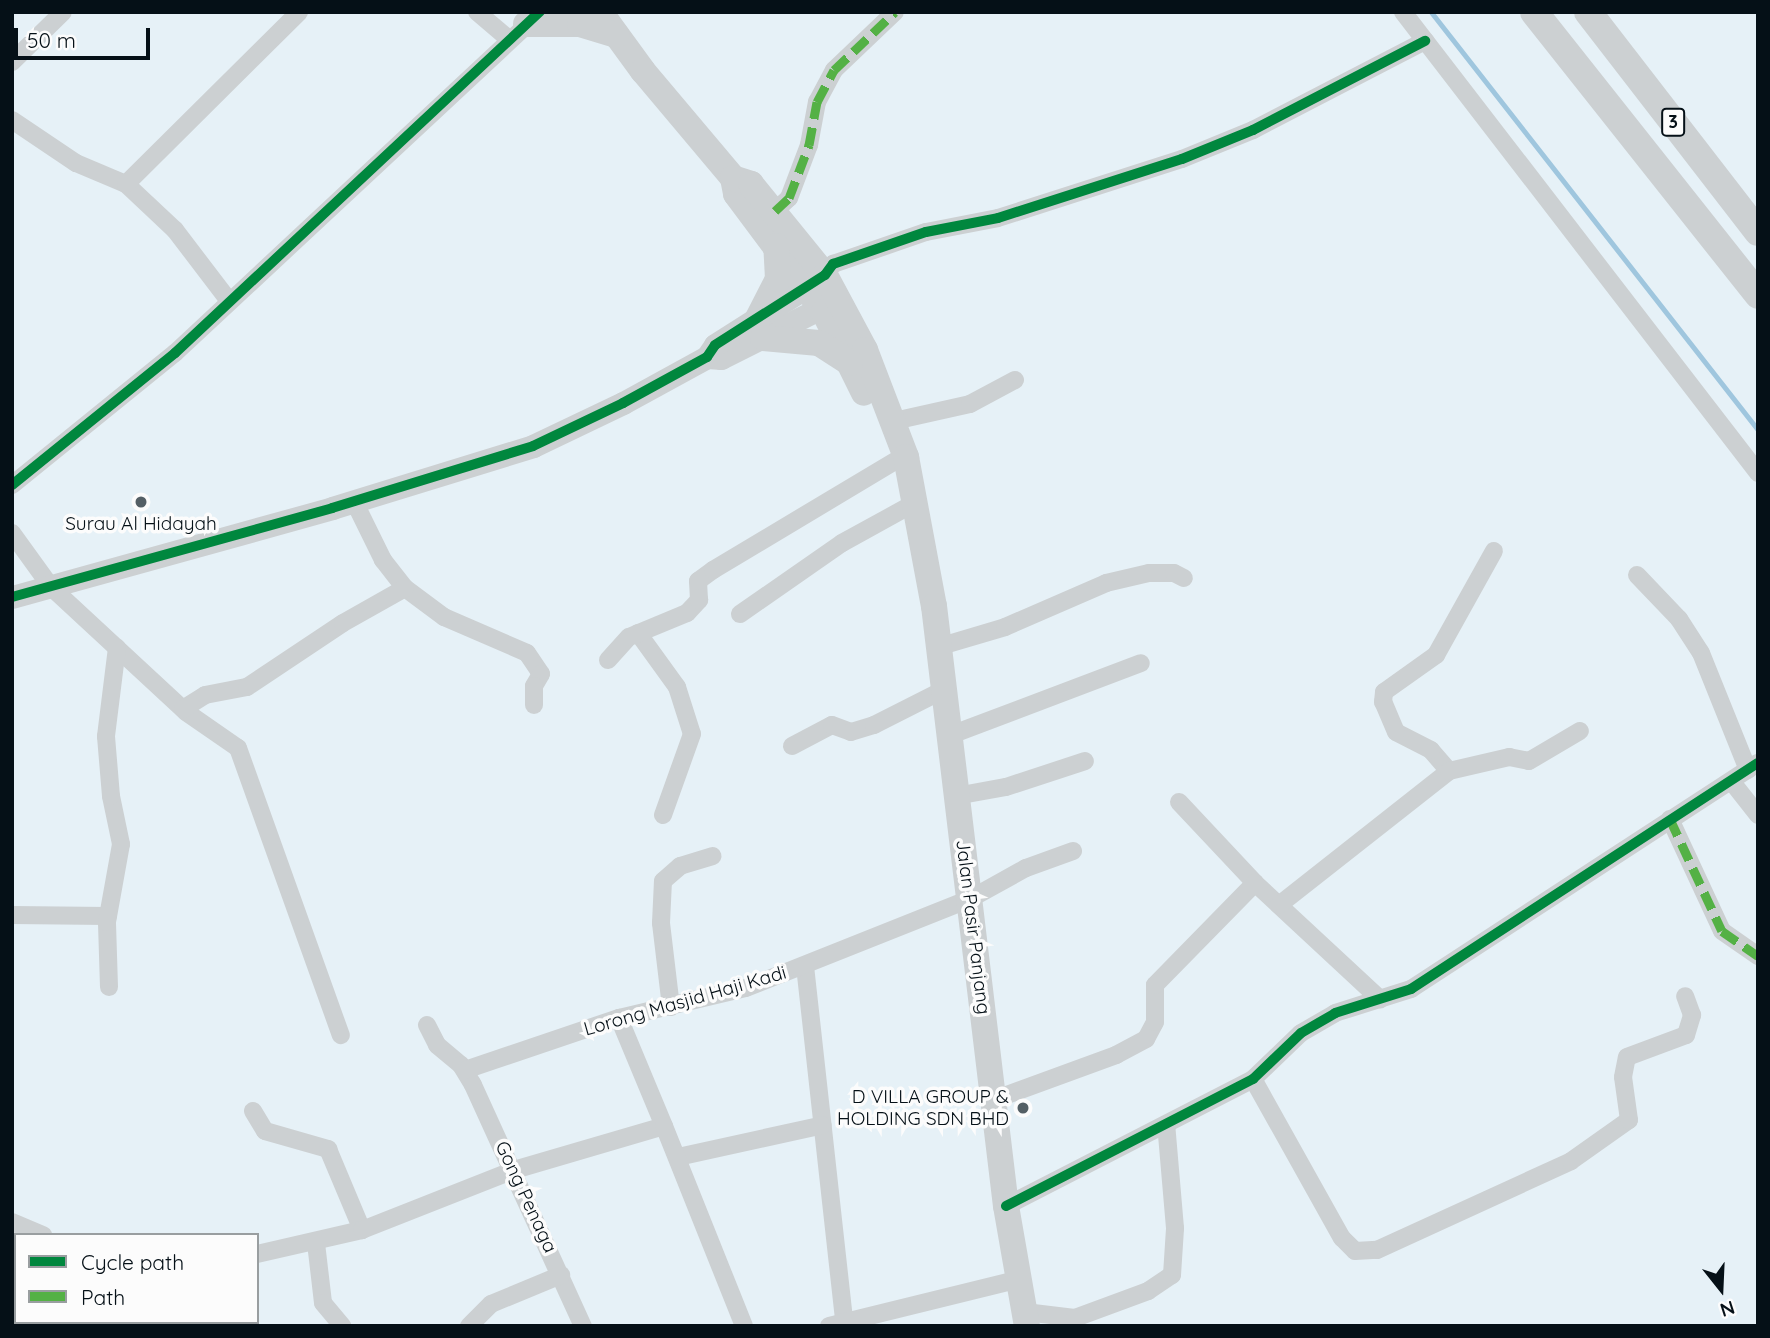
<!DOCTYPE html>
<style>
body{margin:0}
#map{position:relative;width:1770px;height:1338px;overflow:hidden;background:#e6f1f7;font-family:Quicksand,sans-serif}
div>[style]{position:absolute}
.stream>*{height:5px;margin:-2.5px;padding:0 2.5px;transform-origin:2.5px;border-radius:2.5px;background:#9fc6de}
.minor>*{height:18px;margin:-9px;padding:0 9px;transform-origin:9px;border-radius:9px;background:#ccd0d2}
.tertiary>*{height:23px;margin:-11.5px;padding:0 11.5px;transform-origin:11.5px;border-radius:11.5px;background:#ccd0d2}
.secondary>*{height:26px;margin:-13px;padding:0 13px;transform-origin:13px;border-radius:13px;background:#ccd0d2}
.primary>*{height:28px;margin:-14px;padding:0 14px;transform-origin:14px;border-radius:14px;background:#ccd0d2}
.quiet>*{height:9px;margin-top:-4.5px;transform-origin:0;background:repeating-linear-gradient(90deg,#54b145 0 18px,transparent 0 27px)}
.cycleway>*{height:10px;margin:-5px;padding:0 5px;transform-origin:5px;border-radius:5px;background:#00873e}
.dots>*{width:19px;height:19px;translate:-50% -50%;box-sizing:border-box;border:4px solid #fcfcfc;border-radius:50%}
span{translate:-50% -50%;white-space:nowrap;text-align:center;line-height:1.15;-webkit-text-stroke:7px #fcfcfc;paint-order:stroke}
.shield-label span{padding:2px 5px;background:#fcfcfc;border:2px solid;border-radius:5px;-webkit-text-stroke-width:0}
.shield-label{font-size:18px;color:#051017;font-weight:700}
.poi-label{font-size:19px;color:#051017}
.right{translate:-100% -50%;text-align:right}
.street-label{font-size:19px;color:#051017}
.frame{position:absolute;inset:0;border:14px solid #051017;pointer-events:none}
.legend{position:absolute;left:14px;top:1233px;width:245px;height:91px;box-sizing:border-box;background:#fcfcfc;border:2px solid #999ea0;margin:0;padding:9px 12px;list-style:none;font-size:21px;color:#051017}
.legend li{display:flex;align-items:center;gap:14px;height:35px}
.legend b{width:35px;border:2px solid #999ea0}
.north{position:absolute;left:1686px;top:1254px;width:70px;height:70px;-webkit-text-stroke:5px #fcfcfc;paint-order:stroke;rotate:162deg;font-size:19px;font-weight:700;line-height:28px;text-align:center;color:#051017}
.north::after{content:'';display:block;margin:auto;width:24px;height:32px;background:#051017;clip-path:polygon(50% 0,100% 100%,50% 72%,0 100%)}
.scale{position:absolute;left:14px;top:28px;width:136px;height:32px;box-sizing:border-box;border:4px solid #051017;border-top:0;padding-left:9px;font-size:21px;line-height:24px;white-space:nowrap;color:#051017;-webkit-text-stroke:5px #fcfcfc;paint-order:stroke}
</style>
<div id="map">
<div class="stream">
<div style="left:1431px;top:12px;width:531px;rotate:51.96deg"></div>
</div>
<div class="minor">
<div style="left:477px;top:12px;width:43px;rotate:40.3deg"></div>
<div style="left:1403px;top:12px;width:582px;rotate:52.4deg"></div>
<div style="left:12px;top:62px;width:71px;rotate:-44.4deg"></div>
<div style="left:12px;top:120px;width:77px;rotate:33.9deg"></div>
<div style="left:76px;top:163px;width:54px;rotate:22.8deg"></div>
<div style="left:126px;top:184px;width:67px;rotate:43.2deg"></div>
<div style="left:175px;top:230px;width:89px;rotate:52.7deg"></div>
<div style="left:126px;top:184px;width:244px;rotate:-44.8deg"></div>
<div style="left:775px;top:211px;width:19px;rotate:-43deg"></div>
<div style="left:789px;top:198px;width:57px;rotate:-69.3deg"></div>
<div style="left:809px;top:145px;width:44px;rotate:-79.5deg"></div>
<div style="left:817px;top:102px;width:36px;rotate:-62deg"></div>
<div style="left:834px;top:70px;width:84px;rotate:-43.6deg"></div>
<div style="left:825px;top:275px;width:14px;rotate:-54deg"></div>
<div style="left:833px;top:264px;width:98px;rotate:-19deg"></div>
<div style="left:926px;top:232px;width:73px;rotate:-11deg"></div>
<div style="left:998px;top:218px;width:193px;rotate:-17.8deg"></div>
<div style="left:1182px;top:159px;width:77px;rotate:-22.2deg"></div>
<div style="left:1253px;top:130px;width:194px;rotate:-27.4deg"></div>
<div style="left:894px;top:421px;width:78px;rotate:-12.6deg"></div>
<div style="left:970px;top:404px;width:51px;rotate:-28.1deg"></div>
<div style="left:12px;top:485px;width:210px;rotate:-39deg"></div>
<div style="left:175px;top:353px;width:492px;rotate:-43deg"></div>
<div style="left:354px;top:501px;width:66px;rotate:63.8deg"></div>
<div style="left:383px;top:560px;width:36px;rotate:52deg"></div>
<div style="left:405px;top:588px;width:49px;rotate:36.6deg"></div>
<div style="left:444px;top:617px;width:90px;rotate:23.4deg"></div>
<div style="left:527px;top:653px;width:25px;rotate:56deg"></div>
<div style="left:541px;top:674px;width:14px;rotate:120deg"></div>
<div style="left:534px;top:686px;width:19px;rotate:90deg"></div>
<div style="left:12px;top:533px;width:67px;rotate:54.2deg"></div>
<div style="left:51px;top:587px;width:184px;rotate:42.8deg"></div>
<div style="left:186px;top:712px;width:63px;rotate:34.7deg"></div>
<div style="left:238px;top:748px;width:305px;rotate:70.3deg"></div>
<div style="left:1637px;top:575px;width:61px;rotate:46.3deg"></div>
<div style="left:1679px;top:619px;width:40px;rotate:57.1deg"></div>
<div style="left:1701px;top:653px;width:126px;rotate:68.1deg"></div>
<div style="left:740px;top:614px;width:124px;rotate:-34.8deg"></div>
<div style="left:842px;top:543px;width:81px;rotate:-28.8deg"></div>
<div style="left:638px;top:633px;width:67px;rotate:54.2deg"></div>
<div style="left:677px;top:687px;width:49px;rotate:72.3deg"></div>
<div style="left:692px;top:734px;width:86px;rotate:109.7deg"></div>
<div style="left:938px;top:647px;width:70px;rotate:-16.6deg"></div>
<div style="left:1005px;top:627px;width:110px;rotate:-23.5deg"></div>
<div style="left:1106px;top:583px;width:44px;rotate:-13.1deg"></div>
<div style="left:1149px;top:573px;width:25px"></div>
<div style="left:1174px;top:573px;width:11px;rotate:27deg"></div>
<div style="left:608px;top:660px;width:31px;rotate:-48deg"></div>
<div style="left:629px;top:637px;width:63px;rotate:-22.5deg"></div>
<div style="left:687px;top:613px;width:18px;rotate:-47deg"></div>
<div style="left:699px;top:600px;width:19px;rotate:-93deg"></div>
<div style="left:698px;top:581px;width:19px;rotate:-36deg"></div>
<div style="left:713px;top:570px;width:212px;rotate:-30.9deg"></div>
<div style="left:183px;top:709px;width:26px;rotate:-32deg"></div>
<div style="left:205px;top:695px;width:43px;rotate:-10.8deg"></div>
<div style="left:247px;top:687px;width:115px;rotate:-33.7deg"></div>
<div style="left:343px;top:623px;width:71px;rotate:-29.4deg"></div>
<div style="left:948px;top:736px;width:206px;rotate:-20.7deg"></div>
<div style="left:792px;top:746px;width:45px;rotate:-27.7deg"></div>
<div style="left:832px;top:725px;width:20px;rotate:20deg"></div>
<div style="left:851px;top:732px;width:24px;rotate:-17deg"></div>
<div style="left:874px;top:725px;width:77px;rotate:-26.9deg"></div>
<div style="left:1449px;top:771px;width:28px;rotate:-131deg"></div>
<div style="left:1431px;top:750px;width:39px;rotate:-153deg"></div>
<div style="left:1396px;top:732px;width:33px;rotate:-113deg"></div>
<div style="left:1383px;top:702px;width:10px;rotate:-84deg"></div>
<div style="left:1384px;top:692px;width:64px;rotate:-35.4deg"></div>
<div style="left:1436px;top:655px;width:119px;rotate:-60.9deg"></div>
<div style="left:1732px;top:782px;width:42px;rotate:51.8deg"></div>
<div style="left:956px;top:796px;width:51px;rotate:-10.2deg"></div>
<div style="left:1006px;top:787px;width:83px;rotate:-18.2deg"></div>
<div style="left:1179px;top:802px;width:111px;rotate:46.8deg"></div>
<div style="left:1255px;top:883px;width:171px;rotate:42.9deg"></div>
<div style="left:1670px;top:819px;width:123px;rotate:65.1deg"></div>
<div style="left:1722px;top:931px;width:44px;rotate:34.8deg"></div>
<div style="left:1279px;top:905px;width:216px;rotate:-38.2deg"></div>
<div style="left:1449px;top:771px;width:62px;rotate:-13.1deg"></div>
<div style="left:1509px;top:757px;width:20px;rotate:11deg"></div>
<div style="left:1529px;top:761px;width:59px;rotate:-30.5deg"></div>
<div style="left:12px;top:915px;width:96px;rotate:0.6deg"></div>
<div style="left:805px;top:966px;width:357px;rotate:83.7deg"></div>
<div style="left:109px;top:987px;width:65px;rotate:-91.8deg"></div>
<div style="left:107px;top:922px;width:79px;rotate:-79.8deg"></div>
<div style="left:121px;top:844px;width:49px;rotate:-101.8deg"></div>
<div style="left:111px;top:796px;width:60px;rotate:-94.8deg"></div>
<div style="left:106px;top:736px;width:89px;rotate:-82.9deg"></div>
<div style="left:671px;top:1007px;width:85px;rotate:-96.8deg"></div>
<div style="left:661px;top:923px;width:42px;rotate:-87.3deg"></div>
<div style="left:663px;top:881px;width:23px;rotate:-41deg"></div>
<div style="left:680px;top:866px;width:34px;rotate:-17deg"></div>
<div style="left:619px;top:1018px;width:117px;rotate:67.4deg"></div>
<div style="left:427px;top:1025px;width:22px;rotate:63deg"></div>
<div style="left:437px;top:1045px;width:31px;rotate:40deg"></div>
<div style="left:461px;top:1065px;width:23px;rotate:59deg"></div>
<div style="left:473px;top:1085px;width:265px;rotate:65.5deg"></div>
<div style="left:465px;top:1070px;width:163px;rotate:-18.7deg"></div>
<div style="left:619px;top:1018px;width:130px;rotate:-13.3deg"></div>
<div style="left:746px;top:988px;width:241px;rotate:-21.7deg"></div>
<div style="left:970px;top:899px;width:64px;rotate:-29deg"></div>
<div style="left:1026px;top:868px;width:50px;rotate:-19.9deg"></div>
<div style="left:1253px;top:1079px;width:182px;rotate:60.8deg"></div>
<div style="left:1342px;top:1238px;width:18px;rotate:45deg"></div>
<div style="left:1355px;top:1251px;width:22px;rotate:-3deg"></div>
<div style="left:1377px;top:1250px;width:213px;rotate:-24.6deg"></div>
<div style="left:1571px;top:1161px;width:71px;rotate:-35.3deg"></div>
<div style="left:1629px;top:1120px;width:43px;rotate:-97.9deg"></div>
<div style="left:1623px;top:1077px;width:20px;rotate:-79deg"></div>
<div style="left:1627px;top:1057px;width:63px;rotate:-20.4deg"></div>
<div style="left:1686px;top:1035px;width:21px;rotate:-73deg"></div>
<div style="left:1692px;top:1015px;width:20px;rotate:-110deg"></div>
<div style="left:996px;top:1099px;width:128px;rotate:-20.1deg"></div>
<div style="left:1116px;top:1055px;width:34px;rotate:-28deg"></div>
<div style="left:1146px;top:1039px;width:19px;rotate:-62deg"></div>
<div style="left:1155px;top:1022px;width:37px;rotate:-90deg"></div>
<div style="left:1155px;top:985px;width:143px;rotate:-45.6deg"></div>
<div style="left:253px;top:1111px;width:23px;rotate:59deg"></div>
<div style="left:265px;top:1131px;width:66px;rotate:15.9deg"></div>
<div style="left:328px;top:1149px;width:88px;rotate:67.2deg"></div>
<div style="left:678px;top:1157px;width:148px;rotate:-12.4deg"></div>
<div style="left:1006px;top:1206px;width:278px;rotate:-27.2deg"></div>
<div style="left:1253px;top:1079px;width:66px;rotate:-43.8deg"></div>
<div style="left:1301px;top:1033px;width:39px;rotate:-30deg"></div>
<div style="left:1335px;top:1013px;width:80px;rotate:-17.5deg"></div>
<div style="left:1411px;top:989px;width:414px;rotate:-33.1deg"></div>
<div style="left:12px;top:1222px;width:34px;rotate:23deg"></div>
<div style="left:316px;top:1243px;width:60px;rotate:83.3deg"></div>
<div style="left:323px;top:1303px;width:30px;rotate:50deg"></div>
<div style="left:257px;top:1254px;width:108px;rotate:-12.9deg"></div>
<div style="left:362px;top:1230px;width:163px;rotate:-21.5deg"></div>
<div style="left:514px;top:1170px;width:156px;rotate:-16.3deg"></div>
<div style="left:664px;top:1126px;width:215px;rotate:68.2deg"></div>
<div style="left:1025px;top:1312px;width:50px;rotate:6.8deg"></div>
<div style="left:1075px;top:1318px;width:78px;rotate:-20.3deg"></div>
<div style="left:1148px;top:1291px;width:29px;rotate:-34deg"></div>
<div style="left:1172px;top:1275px;width:47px;rotate:-86.3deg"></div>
<div style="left:1175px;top:1228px;width:104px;rotate:-94.9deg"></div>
<div style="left:215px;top:1322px;width:4px;rotate:63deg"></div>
<div style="left:469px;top:1326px;width:31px;rotate:-45deg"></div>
<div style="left:491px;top:1304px;width:76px;rotate:-22.5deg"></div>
<div style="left:829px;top:1326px;width:197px;rotate:-13.8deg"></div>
</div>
<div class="tertiary">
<div style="left:707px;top:357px;width:14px;rotate:4deg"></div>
<div style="left:721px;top:358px;width:130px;rotate:-26.6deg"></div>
<div style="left:12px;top:597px;width:332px;rotate:-15.5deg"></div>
<div style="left:332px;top:508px;width:210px;rotate:-17.1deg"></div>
<div style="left:533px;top:446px;width:100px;rotate:-25.5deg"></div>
<div style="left:623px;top:403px;width:96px;rotate:-28.7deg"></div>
<div style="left:707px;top:357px;width:14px;rotate:-56deg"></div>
<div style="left:715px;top:345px;width:123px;rotate:-32.4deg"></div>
</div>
<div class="secondary">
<div style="left:600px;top:12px;width:73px;rotate:53.9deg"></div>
<div style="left:643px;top:71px;width:140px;rotate:49.9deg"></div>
<div style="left:733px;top:178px;width:16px;rotate:79deg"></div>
<div style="left:736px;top:194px;width:147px;rotate:53.3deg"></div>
<div style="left:824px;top:312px;width:90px;rotate:63.7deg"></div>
<div style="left:526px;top:24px;width:54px"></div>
<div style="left:580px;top:24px;width:38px;rotate:17deg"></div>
<div style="left:733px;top:178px;width:19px;rotate:18deg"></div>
<div style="left:751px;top:184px;width:117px;rotate:50.9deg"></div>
<div style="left:825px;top:275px;width:85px;rotate:61.9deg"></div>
<div style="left:865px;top:350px;width:115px;rotate:69deg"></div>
<div style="left:906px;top:457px;width:152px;rotate:79.4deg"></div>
<div style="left:934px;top:606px;width:604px;rotate:83.16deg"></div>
<div style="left:1006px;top:1206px;width:122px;rotate:80.1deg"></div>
<div style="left:756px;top:322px;width:48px;rotate:-62.9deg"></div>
<div style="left:778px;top:279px;width:33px;rotate:-93deg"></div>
<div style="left:763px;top:338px;width:56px;rotate:5.1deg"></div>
<div style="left:819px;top:343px;width:37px;rotate:33deg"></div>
</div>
<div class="primary">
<div style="left:1534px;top:12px;width:361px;rotate:51.6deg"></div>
<div style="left:1588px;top:12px;width:278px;rotate:52.3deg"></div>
</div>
<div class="quiet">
<div style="left:775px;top:211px;width:19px;rotate:-43deg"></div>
<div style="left:789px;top:198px;width:57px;rotate:-69.3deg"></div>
<div style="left:809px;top:145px;width:44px;rotate:-79.5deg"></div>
<div style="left:817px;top:102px;width:36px;rotate:-62deg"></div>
<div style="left:834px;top:70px;width:84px;rotate:-43.6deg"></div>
<div style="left:1670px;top:819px;width:123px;rotate:65.1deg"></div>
<div style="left:1722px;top:931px;width:44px;rotate:34.8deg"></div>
</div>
<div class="cycleway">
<div style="left:12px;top:485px;width:210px;rotate:-39deg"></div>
<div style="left:175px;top:353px;width:500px;rotate:-43.1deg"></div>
<div style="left:12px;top:597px;width:332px;rotate:-15.5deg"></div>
<div style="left:332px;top:508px;width:210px;rotate:-17.1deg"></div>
<div style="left:533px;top:446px;width:100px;rotate:-25.5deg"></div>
<div style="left:623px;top:403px;width:96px;rotate:-28.7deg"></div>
<div style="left:707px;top:357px;width:14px;rotate:-56deg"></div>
<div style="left:715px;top:345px;width:130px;rotate:-32.5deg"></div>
<div style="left:825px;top:275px;width:14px;rotate:-54deg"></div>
<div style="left:833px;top:264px;width:98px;rotate:-19deg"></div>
<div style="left:926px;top:232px;width:73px;rotate:-11deg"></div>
<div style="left:998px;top:218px;width:193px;rotate:-17.8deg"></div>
<div style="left:1182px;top:159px;width:77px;rotate:-22.2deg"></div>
<div style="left:1253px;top:130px;width:194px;rotate:-27.4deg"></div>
<div style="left:1006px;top:1206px;width:278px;rotate:-27.2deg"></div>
<div style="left:1253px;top:1079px;width:66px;rotate:-43.8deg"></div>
<div style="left:1301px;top:1033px;width:39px;rotate:-30deg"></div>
<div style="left:1335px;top:1013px;width:80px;rotate:-17.5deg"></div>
<div style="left:1411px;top:989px;width:414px;rotate:-33.1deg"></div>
</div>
<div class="dots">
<div style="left:141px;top:502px;background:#545f65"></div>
<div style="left:1023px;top:1108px;background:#545f65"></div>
</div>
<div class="shield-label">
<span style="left:1673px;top:122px">3</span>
</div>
<div class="poi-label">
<span style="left:141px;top:524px">Surau Al Hidayah</span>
<span class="right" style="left:1009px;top:1108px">D VILLA GROUP &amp;<br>HOLDING SDN BHD</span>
</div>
<div class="street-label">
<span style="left:973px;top:927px;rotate:83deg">Jalan Pasir Panjang</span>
<span style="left:685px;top:1001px;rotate:-16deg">Lorong Masjid Haji Kadi</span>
<span style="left:526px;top:1197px;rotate:65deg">Gong Penaga</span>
</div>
<div class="frame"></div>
<ul class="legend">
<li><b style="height:9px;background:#00873e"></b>Cycle path</li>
<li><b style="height:9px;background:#54b145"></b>Path</li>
</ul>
<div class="north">N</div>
<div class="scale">50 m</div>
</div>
